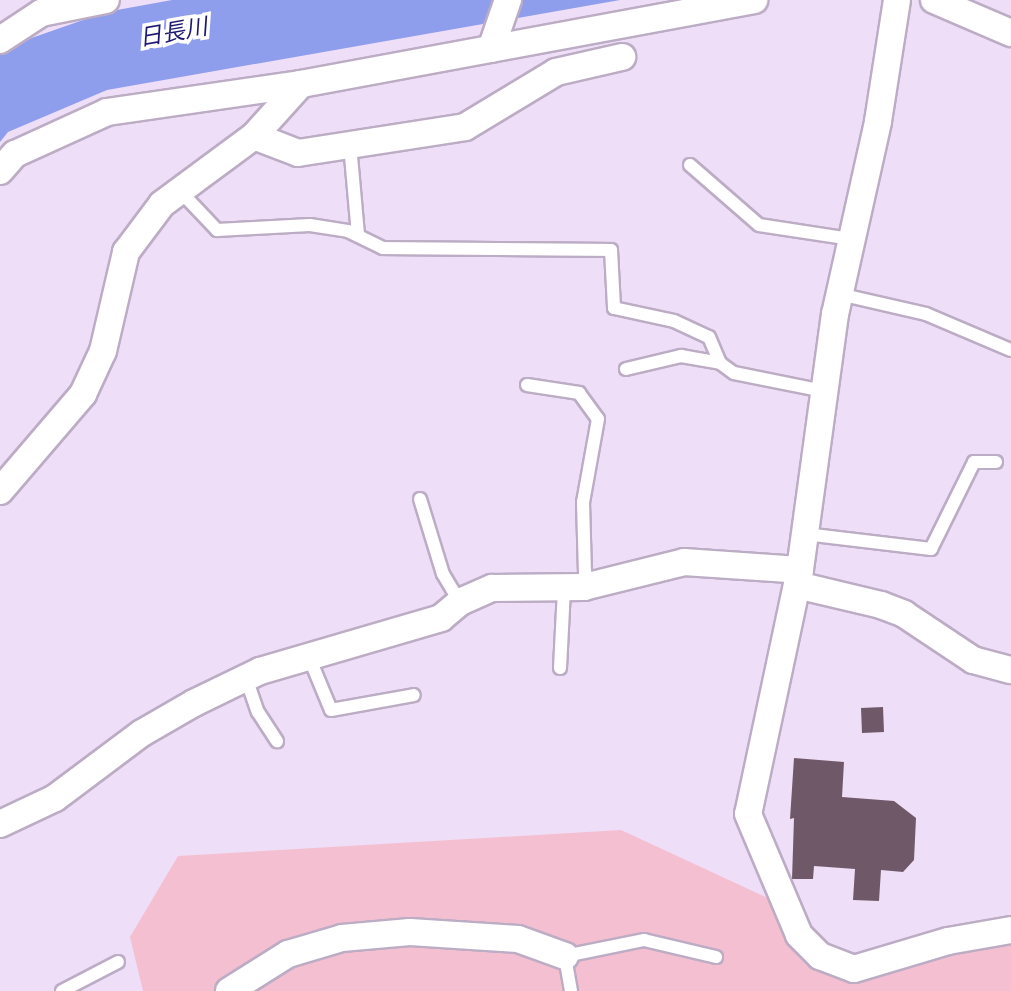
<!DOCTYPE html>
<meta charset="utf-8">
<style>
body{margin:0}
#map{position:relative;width:1011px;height:991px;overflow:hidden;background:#efdef7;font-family:Barlow,"Noto Sans JP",sans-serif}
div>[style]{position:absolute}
.green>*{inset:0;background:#f4bfd1}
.water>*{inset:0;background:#8f9eec}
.building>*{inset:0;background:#6f5969}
.roads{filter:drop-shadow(2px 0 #bcacc4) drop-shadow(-2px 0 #bcacc4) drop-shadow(0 2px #bcacc4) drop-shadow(0 -2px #bcacc4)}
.lane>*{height:12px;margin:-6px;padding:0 6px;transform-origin:6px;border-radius:6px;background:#fff}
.street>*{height:26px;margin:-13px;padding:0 13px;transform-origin:13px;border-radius:13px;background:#fff}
span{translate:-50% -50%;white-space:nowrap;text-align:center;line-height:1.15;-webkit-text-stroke:7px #fff;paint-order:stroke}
.water-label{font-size:23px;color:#1d1871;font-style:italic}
</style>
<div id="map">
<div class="green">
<div style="clip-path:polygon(621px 830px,785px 906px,799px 935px,854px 969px,1011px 931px,1011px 991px,143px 991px,130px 937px,178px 856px)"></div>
</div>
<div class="water">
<div style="clip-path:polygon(172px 0,620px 0,107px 90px,8px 132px,0 142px,0 49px,106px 12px)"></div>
</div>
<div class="building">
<div style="clip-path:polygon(883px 707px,884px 732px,862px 733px,861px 708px)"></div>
<div style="clip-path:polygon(794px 758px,844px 762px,842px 797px,894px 801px,916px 818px,914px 860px,903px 872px,881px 870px,879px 901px,853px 900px,855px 869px,814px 866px,813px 879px,792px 879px,794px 818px,790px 819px)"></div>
</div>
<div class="roads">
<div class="lane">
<div style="left:350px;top:145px;width:90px;rotate:84.9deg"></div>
<div style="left:690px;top:165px;width:91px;rotate:41deg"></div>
<div style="left:759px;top:225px;width:92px;rotate:8.7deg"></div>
<div style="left:180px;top:191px;width:54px;rotate:46.5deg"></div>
<div style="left:217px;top:230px;width:93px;rotate:-3.1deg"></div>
<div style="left:310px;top:225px;width:38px;rotate:9deg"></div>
<div style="left:348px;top:231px;width:39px;rotate:26deg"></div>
<div style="left:383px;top:248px;width:228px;rotate:0.5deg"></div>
<div style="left:611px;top:250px;width:58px;rotate:87deg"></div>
<div style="left:614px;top:308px;width:61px;rotate:12.2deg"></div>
<div style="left:674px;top:321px;width:38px;rotate:25deg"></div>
<div style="left:709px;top:337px;width:28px;rotate:67deg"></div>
<div style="left:720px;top:363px;width:17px;rotate:36deg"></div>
<div style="left:734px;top:373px;width:92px;rotate:11.3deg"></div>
<div style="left:839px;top:294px;width:89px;rotate:12.9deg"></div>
<div style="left:926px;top:314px;width:92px;rotate:23deg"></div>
<div style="left:626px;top:369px;width:57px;rotate:-13.3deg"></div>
<div style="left:681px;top:356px;width:40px;rotate:10deg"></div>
<div style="left:527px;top:385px;width:53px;rotate:8.7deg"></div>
<div style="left:579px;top:393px;width:32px;rotate:54deg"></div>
<div style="left:598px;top:419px;width:84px;rotate:100.2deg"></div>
<div style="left:583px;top:502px;width:70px;rotate:88.4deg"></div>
<div style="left:585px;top:572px;width:14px;rotate:69deg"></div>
<div style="left:420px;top:499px;width:78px;rotate:73deg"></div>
<div style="left:443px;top:574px;width:33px;rotate:59deg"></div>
<div style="left:805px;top:534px;width:127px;rotate:6.8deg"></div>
<div style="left:931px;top:549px;width:97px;rotate:-63.7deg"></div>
<div style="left:974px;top:462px;width:22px"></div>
<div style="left:309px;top:657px;width:57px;rotate:67.5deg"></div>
<div style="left:331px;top:710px;width:84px;rotate:-10.2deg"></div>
<div style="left:560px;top:668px;width:80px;rotate:-87.1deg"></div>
<div style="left:246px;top:678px;width:36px;rotate:71deg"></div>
<div style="left:258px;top:712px;width:35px;rotate:57deg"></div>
<div style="left:62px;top:991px;width:63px;rotate:-27.4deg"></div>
<div style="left:571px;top:991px;width:36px;rotate:-100deg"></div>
<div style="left:565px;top:956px;width:81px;rotate:-11.4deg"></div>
<div style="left:644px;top:940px;width:74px;rotate:13.3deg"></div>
</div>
<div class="street">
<div style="left:897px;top:0;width:123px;rotate:98.9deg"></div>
<div style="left:878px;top:122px;width:197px;rotate:102.6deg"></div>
<div style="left:835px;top:314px;width:258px;rotate:97.8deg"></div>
<div style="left:800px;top:570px;width:249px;rotate:102deg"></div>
<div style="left:748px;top:814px;width:131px;rotate:67.1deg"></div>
<div style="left:799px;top:935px;width:30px;rotate:45deg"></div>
<div style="left:820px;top:956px;width:36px;rotate:21deg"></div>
<div style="left:854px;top:969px;width:98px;rotate:-16.6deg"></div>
<div style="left:948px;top:941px;width:64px;rotate:-9.9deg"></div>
<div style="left:934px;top:0;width:84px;rotate:23.2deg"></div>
<div style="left:0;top:40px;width:49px;rotate:-33.4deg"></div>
<div style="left:41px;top:13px;width:66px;rotate:-11.3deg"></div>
<div style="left:491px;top:49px;width:52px;rotate:-70.9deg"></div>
<div style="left:254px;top:136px;width:47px;rotate:21.1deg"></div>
<div style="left:298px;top:153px;width:169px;rotate:-8.8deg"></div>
<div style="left:465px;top:127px;width:106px;rotate:-31.1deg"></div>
<div style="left:556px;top:72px;width:68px;rotate:-12.8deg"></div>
<div style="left:0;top:171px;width:23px;rotate:-49deg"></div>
<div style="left:15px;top:154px;width:101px;rotate:-24.5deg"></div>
<div style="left:107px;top:112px;width:196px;rotate:-8.2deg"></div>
<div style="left:0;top:491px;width:128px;rotate:-49.4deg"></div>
<div style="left:83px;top:394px;width:47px;rotate:-65.1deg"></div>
<div style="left:103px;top:351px;width:102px;rotate:-76.9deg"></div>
<div style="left:126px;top:252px;width:60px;rotate:-53.1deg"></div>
<div style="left:162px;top:204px;width:114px;rotate:-36.5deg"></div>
<div style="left:254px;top:136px;width:70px;rotate:-47.9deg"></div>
<div style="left:301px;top:84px;width:461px;rotate:-10.5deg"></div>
<div style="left:797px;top:585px;width:86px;rotate:13.4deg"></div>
<div style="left:881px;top:605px;width:25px;rotate:21deg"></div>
<div style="left:904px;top:614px;width:83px;rotate:33.7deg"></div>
<div style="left:973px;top:660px;width:39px;rotate:15deg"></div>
<div style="left:0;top:824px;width:61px;rotate:-25.3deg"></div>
<div style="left:55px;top:798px;width:109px;rotate:-36.8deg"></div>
<div style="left:142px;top:733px;width:60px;rotate:-30deg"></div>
<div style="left:194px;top:703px;width:73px;rotate:-25.9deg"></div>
<div style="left:260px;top:671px;width:189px;rotate:-16.3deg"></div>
<div style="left:441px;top:618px;width:25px;rotate:-40deg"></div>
<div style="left:460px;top:602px;width:35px;rotate:-24deg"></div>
<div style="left:492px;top:588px;width:92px;rotate:-0.6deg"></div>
<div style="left:584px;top:587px;width:103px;rotate:-14deg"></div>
<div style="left:684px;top:562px;width:116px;rotate:3.9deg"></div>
<div style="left:229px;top:991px;width:70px;rotate:-32.1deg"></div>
<div style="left:288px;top:954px;width:56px;rotate:-16.5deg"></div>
<div style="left:342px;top:938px;width:68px;rotate:-5deg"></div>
<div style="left:410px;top:932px;width:108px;rotate:3.7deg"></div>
<div style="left:518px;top:939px;width:50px;rotate:19.9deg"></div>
</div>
</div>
<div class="water-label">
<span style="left:173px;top:31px;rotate:-10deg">日長川</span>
</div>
</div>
